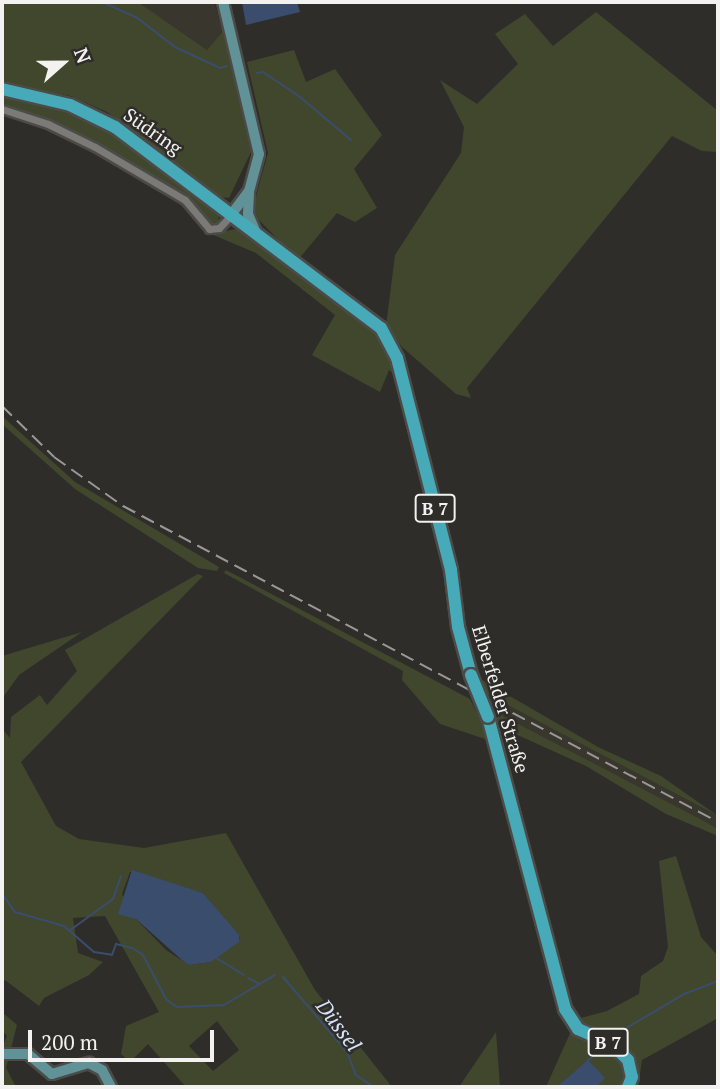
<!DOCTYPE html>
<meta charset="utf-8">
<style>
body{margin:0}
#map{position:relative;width:720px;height:1089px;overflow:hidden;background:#2e2d2a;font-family:"PT Serif",serif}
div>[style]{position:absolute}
.built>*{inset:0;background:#39362d}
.green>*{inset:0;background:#41472c}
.water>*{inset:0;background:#3b4d6d}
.stream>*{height:2px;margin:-1px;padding:0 1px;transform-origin:1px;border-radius:1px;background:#3b4d6d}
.roads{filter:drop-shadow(2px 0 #4b4b48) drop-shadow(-2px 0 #4b4b48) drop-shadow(0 2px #4b4b48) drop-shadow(0 -2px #4b4b48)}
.street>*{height:7px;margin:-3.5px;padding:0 3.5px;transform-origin:3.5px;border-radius:3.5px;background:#7b7a76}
.secondary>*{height:10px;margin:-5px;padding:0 5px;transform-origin:5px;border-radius:5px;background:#619297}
.primary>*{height:12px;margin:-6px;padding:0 6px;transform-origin:6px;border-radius:6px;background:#47aab8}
.rail>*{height:2px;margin-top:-1px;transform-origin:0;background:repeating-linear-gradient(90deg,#999896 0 14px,transparent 0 21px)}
.bridges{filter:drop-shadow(2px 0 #4b4b48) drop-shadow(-2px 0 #4b4b48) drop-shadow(0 2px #4b4b48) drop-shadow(0 -2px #4b4b48)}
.primary-bridge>*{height:12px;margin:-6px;padding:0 6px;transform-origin:6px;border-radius:6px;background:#47aab8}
span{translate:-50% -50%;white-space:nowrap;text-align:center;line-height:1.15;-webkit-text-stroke:5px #2e2d2a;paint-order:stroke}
.shield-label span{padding:2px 5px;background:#2e2d2a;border:2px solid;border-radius:5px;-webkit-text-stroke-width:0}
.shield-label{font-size:18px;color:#f3f2f0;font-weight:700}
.street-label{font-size:19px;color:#f3f2f0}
.water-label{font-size:21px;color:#d6e3fb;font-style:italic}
.frame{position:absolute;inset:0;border:4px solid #f3f2f0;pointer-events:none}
.north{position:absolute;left:28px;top:28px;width:70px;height:70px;-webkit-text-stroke:5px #2e2d2a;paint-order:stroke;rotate:69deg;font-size:19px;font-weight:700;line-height:28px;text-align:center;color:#f3f2f0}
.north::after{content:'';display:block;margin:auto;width:24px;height:32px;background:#f3f2f0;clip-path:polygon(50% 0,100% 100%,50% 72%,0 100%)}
.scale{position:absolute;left:28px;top:1030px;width:186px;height:32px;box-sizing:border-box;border:4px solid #f3f2f0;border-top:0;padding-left:9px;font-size:21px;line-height:24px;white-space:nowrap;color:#f3f2f0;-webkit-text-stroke:5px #2e2d2a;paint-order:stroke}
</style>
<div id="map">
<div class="built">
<div style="clip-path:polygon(138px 2px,214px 2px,223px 31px,207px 50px)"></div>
<div style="clip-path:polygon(485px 693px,718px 816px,718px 829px,492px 710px)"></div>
</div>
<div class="green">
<div style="clip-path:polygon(2px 2px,138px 2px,207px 50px,223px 31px,251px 152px,229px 198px,218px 197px,107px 112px,71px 96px,2px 84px)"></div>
<div style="clip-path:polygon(596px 12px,718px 111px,718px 152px,702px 151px,672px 136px,467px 388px,471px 398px,456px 394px,402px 347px,386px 326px,395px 255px,461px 153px,464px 127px,440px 80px,477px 104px,518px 64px,495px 34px,525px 14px,553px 46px)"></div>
<div style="clip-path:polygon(294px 50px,306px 82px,335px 69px,382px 135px,354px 169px,377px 208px,355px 222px,337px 213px,298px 260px,259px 220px,253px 207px,268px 153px,247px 62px)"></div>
<div style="clip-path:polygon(2px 93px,95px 118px,186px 188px,219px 217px,218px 224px,207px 223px,192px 202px,87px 139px,22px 110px,2px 106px)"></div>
<div style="clip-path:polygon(236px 229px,381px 336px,395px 375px,389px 370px,380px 392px,312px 355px,335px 315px,256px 253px,211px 234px)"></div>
<div style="clip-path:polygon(2px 416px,75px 482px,219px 567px,217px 571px,198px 568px,75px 489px,2px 424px)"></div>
<div style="clip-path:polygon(226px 570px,470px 699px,491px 741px,440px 724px,402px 680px,403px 671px,224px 573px)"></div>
<div style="clip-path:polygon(evenodd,198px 574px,203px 576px,21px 762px,56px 826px,79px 839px,144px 848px,226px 833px,315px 990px,392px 1087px,186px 1087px,148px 1044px,130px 1062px,121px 1054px,126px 1026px,159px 1012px,105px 916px,73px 918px,78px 953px,103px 962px,89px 975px,44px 998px,39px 1006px,5px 980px,2px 984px,2px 656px,82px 632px,19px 675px,4px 696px,3px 730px,10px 738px,11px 717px,40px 695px,47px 705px,77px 671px,65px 650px,198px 574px,130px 872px,203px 893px,240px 938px,211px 962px,189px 965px,166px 950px,136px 919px,122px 894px,130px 872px,198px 574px,217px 1021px,239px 1050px,213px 1071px,189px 1046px,217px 1021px)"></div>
<div style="clip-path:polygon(482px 680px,598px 747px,661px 776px,718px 816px,485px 693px)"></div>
<div style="clip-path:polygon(492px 710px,700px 819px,718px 829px,718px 836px,666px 814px,586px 766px,511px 732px,506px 736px)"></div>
<div style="clip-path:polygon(676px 856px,701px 937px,718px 956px,718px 1018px,642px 1060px,638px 1087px,546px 1087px,571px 1031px,594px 1042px,599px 1030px,577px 1019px,607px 1011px,639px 994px,641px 976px,663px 961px,668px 947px,659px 861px)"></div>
<div style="clip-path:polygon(2px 1012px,17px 1025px,6px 1068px,16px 1087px,2px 1087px,2px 1048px,7px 1036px,2px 1030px)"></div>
<div style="clip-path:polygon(496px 1032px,500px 1087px,459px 1087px)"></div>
</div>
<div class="water">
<div style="clip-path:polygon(242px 2px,297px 2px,300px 12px,246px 25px)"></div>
<div style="clip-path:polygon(132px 870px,203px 893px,239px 935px,239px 942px,211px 962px,189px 965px,183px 961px,136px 919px,118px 914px)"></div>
<div style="clip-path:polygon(588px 1060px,605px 1078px,596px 1087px,557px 1087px)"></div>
</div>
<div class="stream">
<div style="left:102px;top:2px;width:37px;rotate:24deg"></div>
<div style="left:136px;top:17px;width:49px;rotate:37.6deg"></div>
<div style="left:175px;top:47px;width:50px;rotate:25deg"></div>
<div style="left:220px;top:68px;width:7px;rotate:-16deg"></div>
<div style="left:257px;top:73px;width:6px;rotate:-9deg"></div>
<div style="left:263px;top:72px;width:43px;rotate:33.7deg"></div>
<div style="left:299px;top:96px;width:68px;rotate:40.2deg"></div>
<div style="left:2px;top:894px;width:22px;rotate:54deg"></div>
<div style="left:15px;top:912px;width:51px;rotate:15.9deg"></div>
<div style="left:64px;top:926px;width:40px;rotate:41deg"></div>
<div style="left:94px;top:952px;width:18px;rotate:9deg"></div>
<div style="left:112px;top:955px;width:12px;rotate:-70deg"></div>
<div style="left:116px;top:944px;width:16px;rotate:14deg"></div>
<div style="left:132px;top:948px;width:13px;rotate:32deg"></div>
<div style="left:143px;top:955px;width:50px;rotate:62.4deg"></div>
<div style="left:166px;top:999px;width:14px;rotate:36deg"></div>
<div style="left:177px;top:1007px;width:47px;rotate:-2.4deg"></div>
<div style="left:224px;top:1005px;width:59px;rotate:-30.5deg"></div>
<div style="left:69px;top:931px;width:54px;rotate:-36deg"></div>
<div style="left:113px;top:899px;width:24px;rotate:-71deg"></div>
<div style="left:215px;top:957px;width:34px;rotate:32deg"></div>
<div style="left:283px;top:977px;width:99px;rotate:49.5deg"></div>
<div style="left:347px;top:1052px;width:25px;rotate:69deg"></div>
<div style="left:356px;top:1075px;width:22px;rotate:34deg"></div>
<div style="left:248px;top:978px;width:13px;rotate:27deg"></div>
<div style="left:618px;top:1033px;width:77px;rotate:-30.6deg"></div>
<div style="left:684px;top:994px;width:36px;rotate:-21deg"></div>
<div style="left:587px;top:1061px;width:16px;rotate:-38deg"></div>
</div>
<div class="roads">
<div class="street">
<div style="left:2px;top:109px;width:48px;rotate:18.1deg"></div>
<div style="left:48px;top:124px;width:52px;rotate:26.1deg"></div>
<div style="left:95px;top:147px;width:104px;rotate:30.5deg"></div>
<div style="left:185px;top:200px;width:38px;rotate:50deg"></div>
<div style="left:209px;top:229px;width:10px;rotate:-6deg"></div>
<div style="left:219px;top:228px;width:16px;rotate:-47deg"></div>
</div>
<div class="secondary">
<div style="left:223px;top:2px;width:156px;rotate:76.7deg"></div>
<div style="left:259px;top:154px;width:38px;rotate:105deg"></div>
<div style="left:249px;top:191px;width:31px;rotate:127deg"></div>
<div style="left:249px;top:194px;width:20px;rotate:93deg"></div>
<div style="left:248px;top:214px;width:23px;rotate:67deg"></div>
<div style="left:2px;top:1054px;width:26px"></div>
<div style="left:28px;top:1054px;width:31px;rotate:40deg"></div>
<div style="left:52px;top:1074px;width:39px;rotate:-17deg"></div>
<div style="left:89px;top:1063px;width:15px;rotate:28deg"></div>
<div style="left:102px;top:1070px;width:19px;rotate:62deg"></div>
</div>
<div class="primary">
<div style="left:2px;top:89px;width:70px;rotate:13.2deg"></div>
<div style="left:70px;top:105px;width:50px;rotate:26.1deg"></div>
<div style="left:115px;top:127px;width:333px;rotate:37.1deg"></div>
<div style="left:381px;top:328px;width:34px;rotate:62deg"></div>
<div style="left:397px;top:358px;width:219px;rotate:75.7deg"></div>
<div style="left:451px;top:570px;width:57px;rotate:83deg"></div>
<div style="left:458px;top:627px;width:50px;rotate:74.8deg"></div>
<div style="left:488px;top:717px;width:302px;rotate:75.2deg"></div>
<div style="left:565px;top:1009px;width:24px;rotate:57deg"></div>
<div style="left:578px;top:1029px;width:37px;rotate:24deg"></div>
<div style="left:612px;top:1044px;width:23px;rotate:45deg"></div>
<div style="left:628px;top:1060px;width:17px;rotate:77deg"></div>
<div style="left:632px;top:1077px;width:11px;rotate:112deg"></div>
</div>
</div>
<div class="rail">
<div style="left:2px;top:406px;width:73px;rotate:44.4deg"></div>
<div style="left:54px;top:457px;width:85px;rotate:35.4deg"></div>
<div style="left:123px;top:506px;width:674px;rotate:27.97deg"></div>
</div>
<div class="bridges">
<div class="primary-bridge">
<div style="left:471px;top:675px;width:45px;rotate:68deg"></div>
</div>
</div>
<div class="shield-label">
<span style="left:435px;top:508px">B 7</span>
<span style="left:608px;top:1042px">B 7</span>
</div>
<div class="street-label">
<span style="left:153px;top:131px;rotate:35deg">Südring</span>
<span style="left:501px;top:699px;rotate:73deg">Elberfelder Straße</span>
</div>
<div class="water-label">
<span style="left:339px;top:1025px;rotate:53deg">Düssel</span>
</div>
<div class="frame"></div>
<div class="north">N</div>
<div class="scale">200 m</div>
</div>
